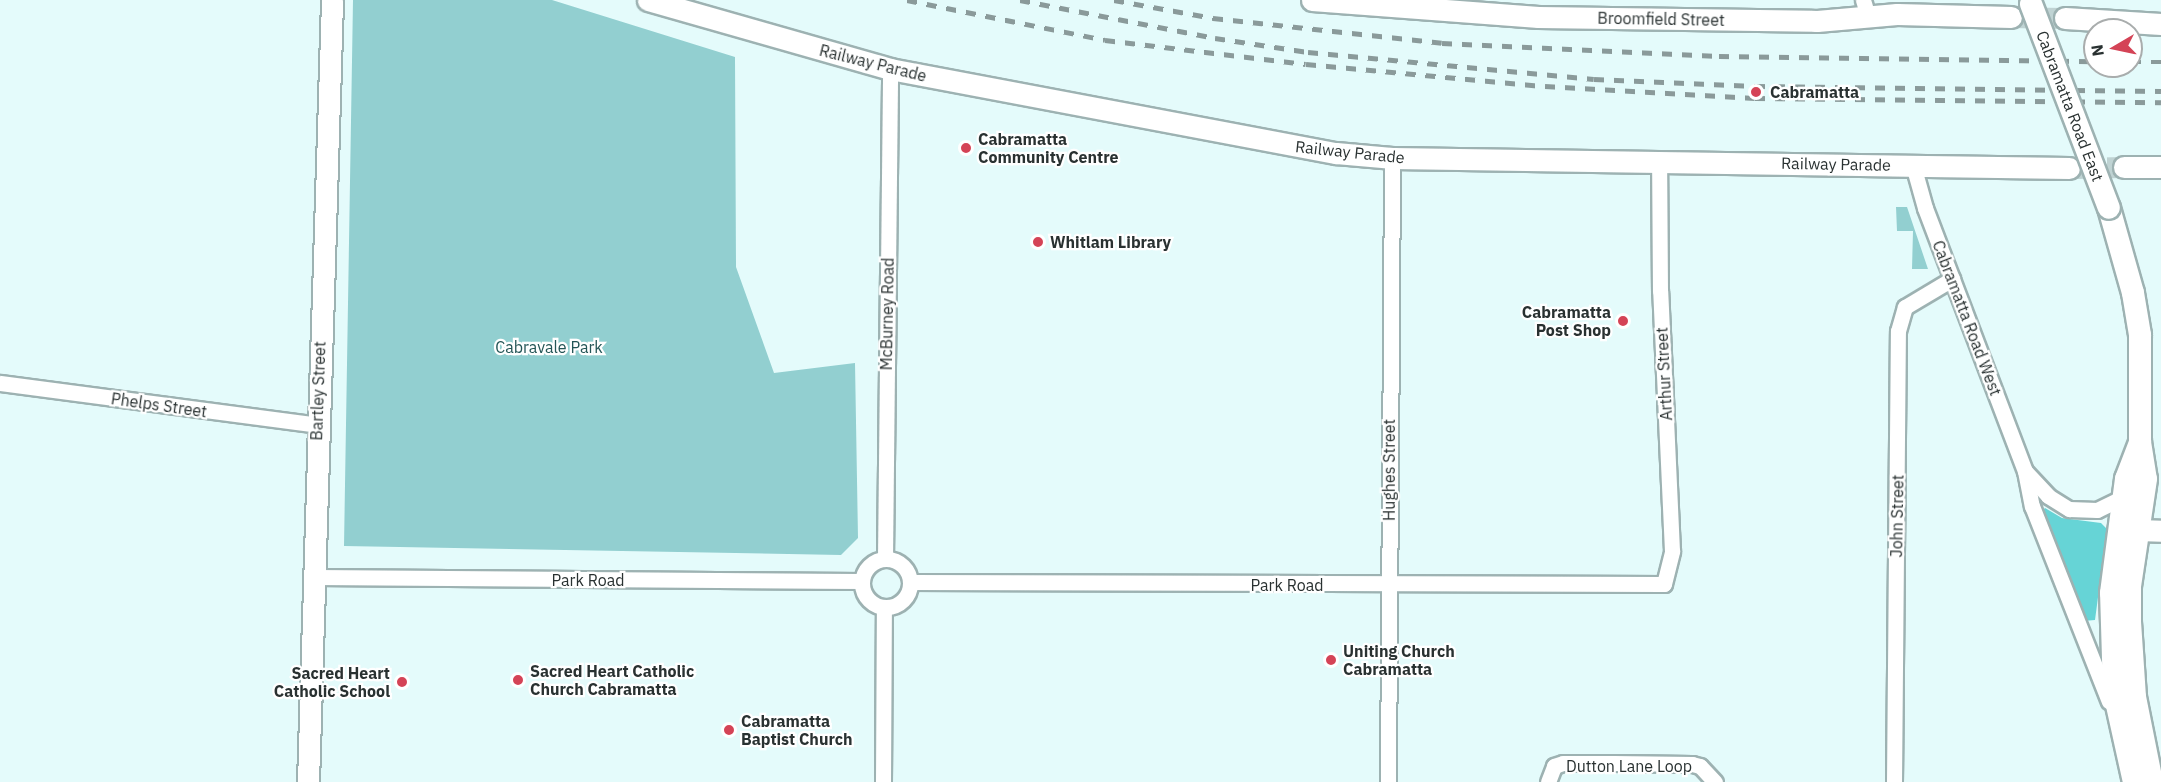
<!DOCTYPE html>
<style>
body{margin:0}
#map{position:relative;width:2161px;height:782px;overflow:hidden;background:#e4fbfb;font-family:"IBM Plex Sans",sans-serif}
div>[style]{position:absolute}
.green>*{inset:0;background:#92cfd0}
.forest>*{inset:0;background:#66d4d6}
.secondary-tunnel>*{height:21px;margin-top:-10.5px;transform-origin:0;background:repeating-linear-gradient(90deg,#bfd3d3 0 21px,transparent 0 31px)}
.roads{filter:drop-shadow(2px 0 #9db2b2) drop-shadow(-2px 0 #9db2b2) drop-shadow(0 2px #9db2b2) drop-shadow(0 -2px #9db2b2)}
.street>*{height:15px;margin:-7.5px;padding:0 7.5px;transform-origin:7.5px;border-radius:7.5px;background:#fff}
.street>.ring{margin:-7.5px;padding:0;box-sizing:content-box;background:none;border:15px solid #fff;border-radius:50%}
.secondary>*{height:21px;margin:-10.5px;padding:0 10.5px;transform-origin:10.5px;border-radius:10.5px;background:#fff}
.primary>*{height:22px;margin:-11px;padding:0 11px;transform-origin:11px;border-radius:11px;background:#fff}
.rail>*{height:4.5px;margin-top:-2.25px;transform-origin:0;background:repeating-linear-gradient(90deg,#8a9a9a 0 10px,transparent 0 20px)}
.bridges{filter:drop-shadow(2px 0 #9db2b2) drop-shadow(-2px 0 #9db2b2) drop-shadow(0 2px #9db2b2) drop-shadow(0 -2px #9db2b2)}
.primary-bridge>*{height:22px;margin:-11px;padding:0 11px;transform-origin:11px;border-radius:11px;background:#fff}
.dots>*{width:16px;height:16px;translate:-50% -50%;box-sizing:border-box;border:3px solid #fff;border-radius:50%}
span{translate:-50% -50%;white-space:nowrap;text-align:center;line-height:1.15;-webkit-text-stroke:4.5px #fff;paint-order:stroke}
.street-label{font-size:16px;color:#293131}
.poi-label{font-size:16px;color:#293131;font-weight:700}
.left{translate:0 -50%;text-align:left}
.right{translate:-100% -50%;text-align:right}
.park-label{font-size:16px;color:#245556}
.north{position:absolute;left:2083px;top:18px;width:60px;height:60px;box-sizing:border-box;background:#fff;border:2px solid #a9adad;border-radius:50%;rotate:261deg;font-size:16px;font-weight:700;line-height:24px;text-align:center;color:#293131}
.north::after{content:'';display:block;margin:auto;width:21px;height:27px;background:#d44356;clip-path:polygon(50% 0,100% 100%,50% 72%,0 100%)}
</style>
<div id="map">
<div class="green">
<div style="clip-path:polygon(353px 0,552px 0,735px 57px,736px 267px,774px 373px,855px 363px,858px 538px,841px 555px,344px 546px)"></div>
<div style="clip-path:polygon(1896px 207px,1907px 207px,1928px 269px,1912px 269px,1913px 231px,1897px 231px)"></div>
</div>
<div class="forest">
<div style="clip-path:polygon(2045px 508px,2062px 518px,2101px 523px,2107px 529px,2095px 620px,2083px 621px,2040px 513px)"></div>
</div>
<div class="secondary-tunnel">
<div style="left:2011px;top:17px;width:54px;rotate:1.1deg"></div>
<div style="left:2076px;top:168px;width:48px;rotate:-1.2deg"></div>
</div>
<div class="roads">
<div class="street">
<div style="left:1863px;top:0;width:17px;rotate:73deg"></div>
<div style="left:1913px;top:165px;width:45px;rotate:74.4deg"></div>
<div style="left:1925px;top:208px;width:281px;rotate:69.2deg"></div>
<div style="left:2025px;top:471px;width:36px;rotate:79deg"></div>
<div style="left:2032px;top:506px;width:210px;rotate:68.5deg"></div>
<div style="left:0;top:383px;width:320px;rotate:7.5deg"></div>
<div style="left:2025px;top:471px;width:34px;rotate:47deg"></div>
<div style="left:2048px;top:496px;width:25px;rotate:32deg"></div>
<div style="left:2069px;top:509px;width:28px;rotate:2deg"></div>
<div style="left:2097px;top:510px;width:28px;rotate:-26deg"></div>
<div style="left:885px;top:559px;width:490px;rotate:-89.4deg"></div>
<div class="ring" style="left:862px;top:559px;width:33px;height:33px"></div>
<div style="left:314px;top:577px;width:548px;rotate:0.42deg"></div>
<div style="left:910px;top:582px;width:754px;rotate:0.15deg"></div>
<div style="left:1664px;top:584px;width:34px;rotate:-76deg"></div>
<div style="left:1672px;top:551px;width:260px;rotate:-92.6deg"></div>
<div style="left:1660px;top:291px;width:129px;rotate:-90.4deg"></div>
<div style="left:883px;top:782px;width:175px;rotate:-89.7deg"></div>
<div style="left:1388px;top:782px;width:624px;rotate:-89.63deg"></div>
<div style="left:1548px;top:782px;width:17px;rotate:-69deg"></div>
<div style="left:1554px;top:766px;width:9px;rotate:-18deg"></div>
<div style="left:1563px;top:763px;width:50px"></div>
<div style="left:1613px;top:763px;width:79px;rotate:0.7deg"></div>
<div style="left:1692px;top:764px;width:8px;rotate:14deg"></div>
<div style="left:1700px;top:766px;width:22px;rotate:47deg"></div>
<div style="left:1894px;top:782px;width:451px;rotate:-89.5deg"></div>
<div style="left:1898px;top:331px;width:25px;rotate:-74deg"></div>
<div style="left:1905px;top:307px;width:55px;rotate:-30.8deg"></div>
</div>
<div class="secondary">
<div style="left:648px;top:0;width:252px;rotate:15.9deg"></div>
<div style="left:890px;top:69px;width:454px;rotate:10.7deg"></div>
<div style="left:1336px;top:153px;width:56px;rotate:5.1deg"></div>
<div style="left:1392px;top:158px;width:677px;rotate:0.85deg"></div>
<div style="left:1312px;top:0;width:227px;rotate:4.3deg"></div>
<div style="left:1538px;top:17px;width:279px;rotate:0.8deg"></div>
<div style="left:1817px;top:21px;width:80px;rotate:-5deg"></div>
<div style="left:1897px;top:14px;width:114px;rotate:1.5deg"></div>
<div style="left:2065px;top:18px;width:96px;rotate:3.6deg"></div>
<div style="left:2124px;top:167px;width:37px"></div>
<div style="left:2138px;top:530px;width:23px;rotate:2deg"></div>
<div style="left:308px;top:782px;width:782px;rotate:-88.24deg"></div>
</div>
<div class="primary">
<div style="left:2109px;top:208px;width:88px;rotate:74.2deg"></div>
<div style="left:2133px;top:293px;width:43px;rotate:80.5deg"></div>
<div style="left:2140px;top:335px;width:107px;rotate:90deg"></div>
<div style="left:2140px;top:442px;width:37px;rotate:81deg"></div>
<div style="left:2146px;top:479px;width:108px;rotate:98.5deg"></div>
<div style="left:2130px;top:586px;width:36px;rotate:90deg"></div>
<div style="left:2130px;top:622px;width:75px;rotate:86.2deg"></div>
<div style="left:2135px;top:697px;width:87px;rotate:78.7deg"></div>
<div style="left:2134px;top:782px;width:92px;rotate:-102.5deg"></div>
<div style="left:2114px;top:692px;width:99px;rotate:-91.7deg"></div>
<div style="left:2111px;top:593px;width:115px;rotate:-82.5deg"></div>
<div style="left:2126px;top:479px;width:40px;rotate:-69deg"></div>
</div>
</div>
<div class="rail">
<div style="left:907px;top:0;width:202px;rotate:11.4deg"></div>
<div style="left:1105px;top:40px;width:202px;rotate:6.8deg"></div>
<div style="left:1306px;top:64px;width:240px;rotate:5.3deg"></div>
<div style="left:1545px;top:86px;width:210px;rotate:3.3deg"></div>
<div style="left:1755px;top:98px;width:406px;rotate:0.6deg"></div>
<div style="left:1020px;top:0;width:199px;rotate:11deg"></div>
<div style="left:1215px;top:38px;width:94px;rotate:8.6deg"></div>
<div style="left:1308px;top:52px;width:287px;rotate:5.4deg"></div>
<div style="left:1594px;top:79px;width:161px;rotate:2.5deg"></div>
<div style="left:1755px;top:86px;width:406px;rotate:0.7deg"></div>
<div style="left:1114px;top:0;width:101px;rotate:10.3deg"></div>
<div style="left:1213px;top:18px;width:230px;rotate:6.2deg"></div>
<div style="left:1442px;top:43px;width:277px;rotate:2.7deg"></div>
<div style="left:1719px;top:56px;width:376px;rotate:0.8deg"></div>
<div style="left:2131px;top:62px;width:30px"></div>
</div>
<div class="bridges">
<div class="primary-bridge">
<div style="left:2031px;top:4px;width:218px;rotate:69.1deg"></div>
</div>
</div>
<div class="dots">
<div style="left:1756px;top:92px;background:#d44356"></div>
<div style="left:966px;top:148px;background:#d44356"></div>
<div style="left:1038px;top:242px;background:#d44356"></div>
<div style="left:1623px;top:321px;background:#d44356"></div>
<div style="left:1331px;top:660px;background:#d44356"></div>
<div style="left:518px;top:680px;background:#d44356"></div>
<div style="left:402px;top:682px;background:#d44356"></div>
<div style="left:729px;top:730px;background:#d44356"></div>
</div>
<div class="street-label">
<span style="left:1661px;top:19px;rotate:1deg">Broomfield Street</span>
<span style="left:873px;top:63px;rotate:14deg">Railway Parade</span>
<span style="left:2070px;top:106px;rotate:69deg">Cabramatta Road East</span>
<span style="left:1350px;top:152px;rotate:6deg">Railway Parade</span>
<span style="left:1836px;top:164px;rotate:1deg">Railway Parade</span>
<span style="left:887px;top:314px;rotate:-89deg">McBurney Road</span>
<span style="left:1967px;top:318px;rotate:69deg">Cabramatta Road West</span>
<span style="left:1664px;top:374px;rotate:-93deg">Arthur Street</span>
<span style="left:318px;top:391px;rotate:-88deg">Bartley Street</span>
<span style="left:159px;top:405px;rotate:8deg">Phelps Street</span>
<span style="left:1389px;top:470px;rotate:-90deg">Hughes Street</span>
<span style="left:1897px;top:516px;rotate:-89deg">John Street</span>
<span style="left:588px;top:580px">Park Road</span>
<span style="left:1287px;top:585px">Park Road</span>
<span style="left:1629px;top:766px">Dutton Lane Loop</span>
</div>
<div class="poi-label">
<span class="left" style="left:1770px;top:92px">Cabramatta</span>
<span class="left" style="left:978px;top:148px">Cabramatta<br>Community Centre</span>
<span class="left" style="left:1050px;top:242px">Whitlam Library</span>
<span class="right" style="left:1611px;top:321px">Cabramatta<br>Post Shop</span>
<span class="left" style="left:1343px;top:660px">Uniting Church<br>Cabramatta</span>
<span class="left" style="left:530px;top:680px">Sacred Heart Catholic<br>Church Cabramatta</span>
<span class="right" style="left:390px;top:682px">Sacred Heart<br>Catholic School</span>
<span class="left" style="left:741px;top:730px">Cabramatta<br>Baptist Church</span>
</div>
<div class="park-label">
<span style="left:549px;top:347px">Cabravale Park</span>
</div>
<div class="north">N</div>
</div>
